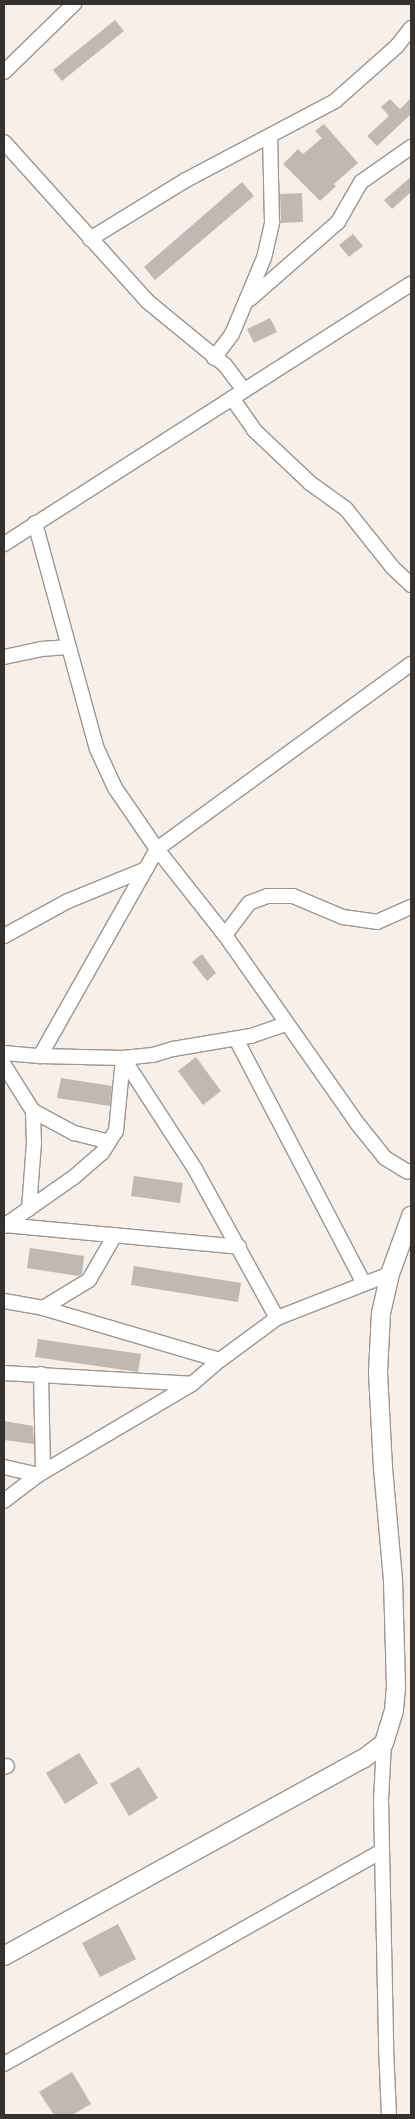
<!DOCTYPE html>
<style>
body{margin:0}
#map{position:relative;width:415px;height:2119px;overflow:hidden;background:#f6efea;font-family:"Public Sans",sans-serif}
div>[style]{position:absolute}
.building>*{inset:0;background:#bfb8b3}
.roads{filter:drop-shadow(1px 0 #9d9691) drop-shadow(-1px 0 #9d9691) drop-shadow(0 1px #9d9691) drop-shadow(0 -1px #9d9691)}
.minor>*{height:14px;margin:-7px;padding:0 7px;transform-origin:7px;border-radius:7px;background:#fff}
.tertiary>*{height:18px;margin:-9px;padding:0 9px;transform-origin:9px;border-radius:9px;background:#fff}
span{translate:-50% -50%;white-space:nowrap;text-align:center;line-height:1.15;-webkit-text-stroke:5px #fffefc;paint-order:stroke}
.frame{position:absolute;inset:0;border:5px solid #34312f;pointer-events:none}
</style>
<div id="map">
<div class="building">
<div style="clip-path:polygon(115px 20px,124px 31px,62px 81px,53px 70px)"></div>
<div style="clip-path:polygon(411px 98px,411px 114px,377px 146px,367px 136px,389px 116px,381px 107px,390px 99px,400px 109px)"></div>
<div style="clip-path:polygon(324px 124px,358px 163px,334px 184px,336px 186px,320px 201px,283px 164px,298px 149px,303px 154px,322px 138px,315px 131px)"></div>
<div style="clip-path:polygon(411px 177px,411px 192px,392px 209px,384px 200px)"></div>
<div style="clip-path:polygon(242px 182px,254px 196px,155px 280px,144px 267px)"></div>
<div style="clip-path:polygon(302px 193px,303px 222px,281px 223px,280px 194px)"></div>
<div style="clip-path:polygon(353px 234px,363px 246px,349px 257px,339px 245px)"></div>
<div style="clip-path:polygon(270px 318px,277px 332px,254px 343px,247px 329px)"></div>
<div style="clip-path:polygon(202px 954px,216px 973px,207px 981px,192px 962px)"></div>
<div style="clip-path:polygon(196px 1057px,221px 1091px,203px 1105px,178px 1071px)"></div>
<div style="clip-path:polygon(61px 1078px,112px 1086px,110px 1106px,57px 1098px)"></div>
<div style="clip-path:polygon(134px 1176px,183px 1183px,180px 1203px,131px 1196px)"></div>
<div style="clip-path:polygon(30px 1248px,84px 1256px,82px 1274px,78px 1276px,27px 1268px)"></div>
<div style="clip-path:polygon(134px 1266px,241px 1283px,238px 1302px,131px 1285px)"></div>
<div style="clip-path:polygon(38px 1339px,141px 1354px,138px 1372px,35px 1357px)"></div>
<div style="clip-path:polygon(4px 1421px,33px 1426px,34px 1444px,4px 1440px)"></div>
<div style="clip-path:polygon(79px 1753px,98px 1783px,65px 1804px,46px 1773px)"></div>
<div style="clip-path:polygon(139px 1767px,158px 1798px,129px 1816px,110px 1784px)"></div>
<div style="clip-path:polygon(118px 1924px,136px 1959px,100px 1977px,82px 1943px)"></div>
<div style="clip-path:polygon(72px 2072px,91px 2104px,72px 2115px,54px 2115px,39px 2092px)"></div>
</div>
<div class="roads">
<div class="minor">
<div style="left:4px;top:72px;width:98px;rotate:-44.2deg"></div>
<div style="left:4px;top:142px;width:214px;rotate:48deg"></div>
<div style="left:147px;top:301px;width:101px;rotate:39.4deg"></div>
<div style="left:225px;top:365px;width:31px;rotate:53deg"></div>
<div style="left:90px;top:239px;width:113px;rotate:-31.6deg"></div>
<div style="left:186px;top:180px;width:169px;rotate:-27.9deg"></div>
<div style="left:335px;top:101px;width:83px;rotate:-41.6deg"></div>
<div style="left:397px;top:46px;width:23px;rotate:-52deg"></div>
<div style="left:250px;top:299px;width:117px;rotate:-41.2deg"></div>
<div style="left:338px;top:222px;width:46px;rotate:-60.1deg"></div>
<div style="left:361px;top:182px;width:61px;rotate:-35deg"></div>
<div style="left:214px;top:358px;width:30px;rotate:-53deg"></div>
<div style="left:232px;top:334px;width:82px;rotate:-67.2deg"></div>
<div style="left:264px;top:258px;width:37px;rotate:-77deg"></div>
<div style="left:272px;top:222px;width:85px;rotate:-91.3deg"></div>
<div style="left:232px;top:398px;width:39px;rotate:55deg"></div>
<div style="left:254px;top:430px;width:77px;rotate:43.4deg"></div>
<div style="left:310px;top:483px;width:44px;rotate:35.8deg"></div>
<div style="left:346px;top:509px;width:75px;rotate:51.5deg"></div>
<div style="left:393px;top:568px;width:25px;rotate:43deg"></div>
<div style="left:35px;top:523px;width:234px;rotate:74.7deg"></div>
<div style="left:97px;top:749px;width:43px;rotate:65.2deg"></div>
<div style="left:115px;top:788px;width:74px;rotate:55.5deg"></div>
<div style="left:157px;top:849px;width:110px;rotate:51.7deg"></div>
<div style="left:225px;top:935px;width:230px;rotate:54.9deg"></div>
<div style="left:357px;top:1123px;width:45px;rotate:51.3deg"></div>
<div style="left:385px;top:1158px;width:26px;rotate:31deg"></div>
<div style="left:407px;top:1171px;width:4px"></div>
<div style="left:4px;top:544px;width:483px;rotate:-32.6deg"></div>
<div style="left:4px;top:657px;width:38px;rotate:-12deg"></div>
<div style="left:41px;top:649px;width:28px;rotate:-4deg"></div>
<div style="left:225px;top:935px;width:40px;rotate:-53deg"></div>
<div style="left:249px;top:903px;width:19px;rotate:-21deg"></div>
<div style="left:267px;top:896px;width:26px"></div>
<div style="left:293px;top:896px;width:54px;rotate:22.8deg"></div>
<div style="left:343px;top:917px;width:34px;rotate:8deg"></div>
<div style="left:377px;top:922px;width:37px;rotate:-24deg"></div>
<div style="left:4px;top:936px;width:73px;rotate:-28.7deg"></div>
<div style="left:68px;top:901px;width:84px;rotate:-22.3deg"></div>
<div style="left:236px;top:1039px;width:276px;rotate:62.4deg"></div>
<div style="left:4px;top:1053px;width:36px;rotate:5deg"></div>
<div style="left:40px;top:1056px;width:83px;rotate:1.4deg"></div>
<div style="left:123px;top:1058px;width:30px;rotate:-6deg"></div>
<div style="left:153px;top:1055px;width:21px;rotate:-17deg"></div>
<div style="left:173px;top:1049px;width:79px;rotate:-9.5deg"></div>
<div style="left:251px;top:1036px;width:37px;rotate:-19deg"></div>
<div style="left:40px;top:1056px;width:238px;rotate:-60.5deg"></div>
<div style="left:157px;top:849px;width:314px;rotate:-36.1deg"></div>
<div style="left:123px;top:1058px;width:132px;rotate:57deg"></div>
<div style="left:195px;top:1169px;width:170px;rotate:61.2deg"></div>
<div style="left:4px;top:1065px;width:54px;rotate:57.8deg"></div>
<div style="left:33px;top:1111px;width:47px;rotate:28.2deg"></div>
<div style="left:74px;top:1133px;width:36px;rotate:14deg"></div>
<div style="left:29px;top:1209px;width:66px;rotate:-85.7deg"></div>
<div style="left:34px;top:1143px;width:32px;rotate:-92deg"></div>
<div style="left:4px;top:1225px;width:236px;rotate:5.3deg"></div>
<div style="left:4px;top:1226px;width:85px;rotate:-35deg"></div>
<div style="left:74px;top:1177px;width:37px;rotate:-41deg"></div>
<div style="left:102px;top:1153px;width:26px;rotate:-58deg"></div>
<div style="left:116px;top:1131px;width:73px;rotate:-84.5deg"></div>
<div style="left:4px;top:1301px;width:40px;rotate:10deg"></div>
<div style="left:43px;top:1308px;width:184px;rotate:16.4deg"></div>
<div style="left:43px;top:1308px;width:54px;rotate:-31.3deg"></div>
<div style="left:89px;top:1280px;width:52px;rotate:-60deg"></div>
<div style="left:4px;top:1373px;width:188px;rotate:3.3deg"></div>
<div style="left:41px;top:1374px;width:98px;rotate:88.8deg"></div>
<div style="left:4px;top:1467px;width:35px;rotate:13deg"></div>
<div style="left:4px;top:1501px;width:43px;rotate:-37.4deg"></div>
<div style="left:38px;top:1475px;width:179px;rotate:-30.6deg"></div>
<div style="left:192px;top:1384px;width:37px;rotate:-41deg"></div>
<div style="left:220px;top:1360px;width:71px;rotate:-36.4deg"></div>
<div style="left:277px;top:1318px;width:121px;rotate:-21.3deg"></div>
<div style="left:384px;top:1743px;width:57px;rotate:93deg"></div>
<div style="left:381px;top:1800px;width:247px;rotate:88.8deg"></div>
<div style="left:386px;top:2047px;width:68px;rotate:87.5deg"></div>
<div style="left:4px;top:1767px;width:3px;rotate:-18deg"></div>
<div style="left:4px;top:2064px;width:434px;rotate:-29.4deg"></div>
</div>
<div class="tertiary">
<div style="left:4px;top:1956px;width:409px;rotate:-28.8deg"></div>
<div style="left:363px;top:1759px;width:26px;rotate:-37deg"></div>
<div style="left:384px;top:1743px;width:34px;rotate:-73deg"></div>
<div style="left:394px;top:1710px;width:23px;rotate:-85deg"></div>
<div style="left:396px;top:1687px;width:107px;rotate:-91.6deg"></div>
<div style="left:393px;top:1580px;width:112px;rotate:-95.1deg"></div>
<div style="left:383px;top:1468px;width:96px;rotate:-93deg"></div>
<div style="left:378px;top:1372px;width:59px;rotate:-87.1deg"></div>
<div style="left:381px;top:1313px;width:40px;rotate:-77deg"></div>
<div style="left:390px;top:1274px;width:62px;rotate:-70.1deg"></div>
</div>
</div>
<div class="frame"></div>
</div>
